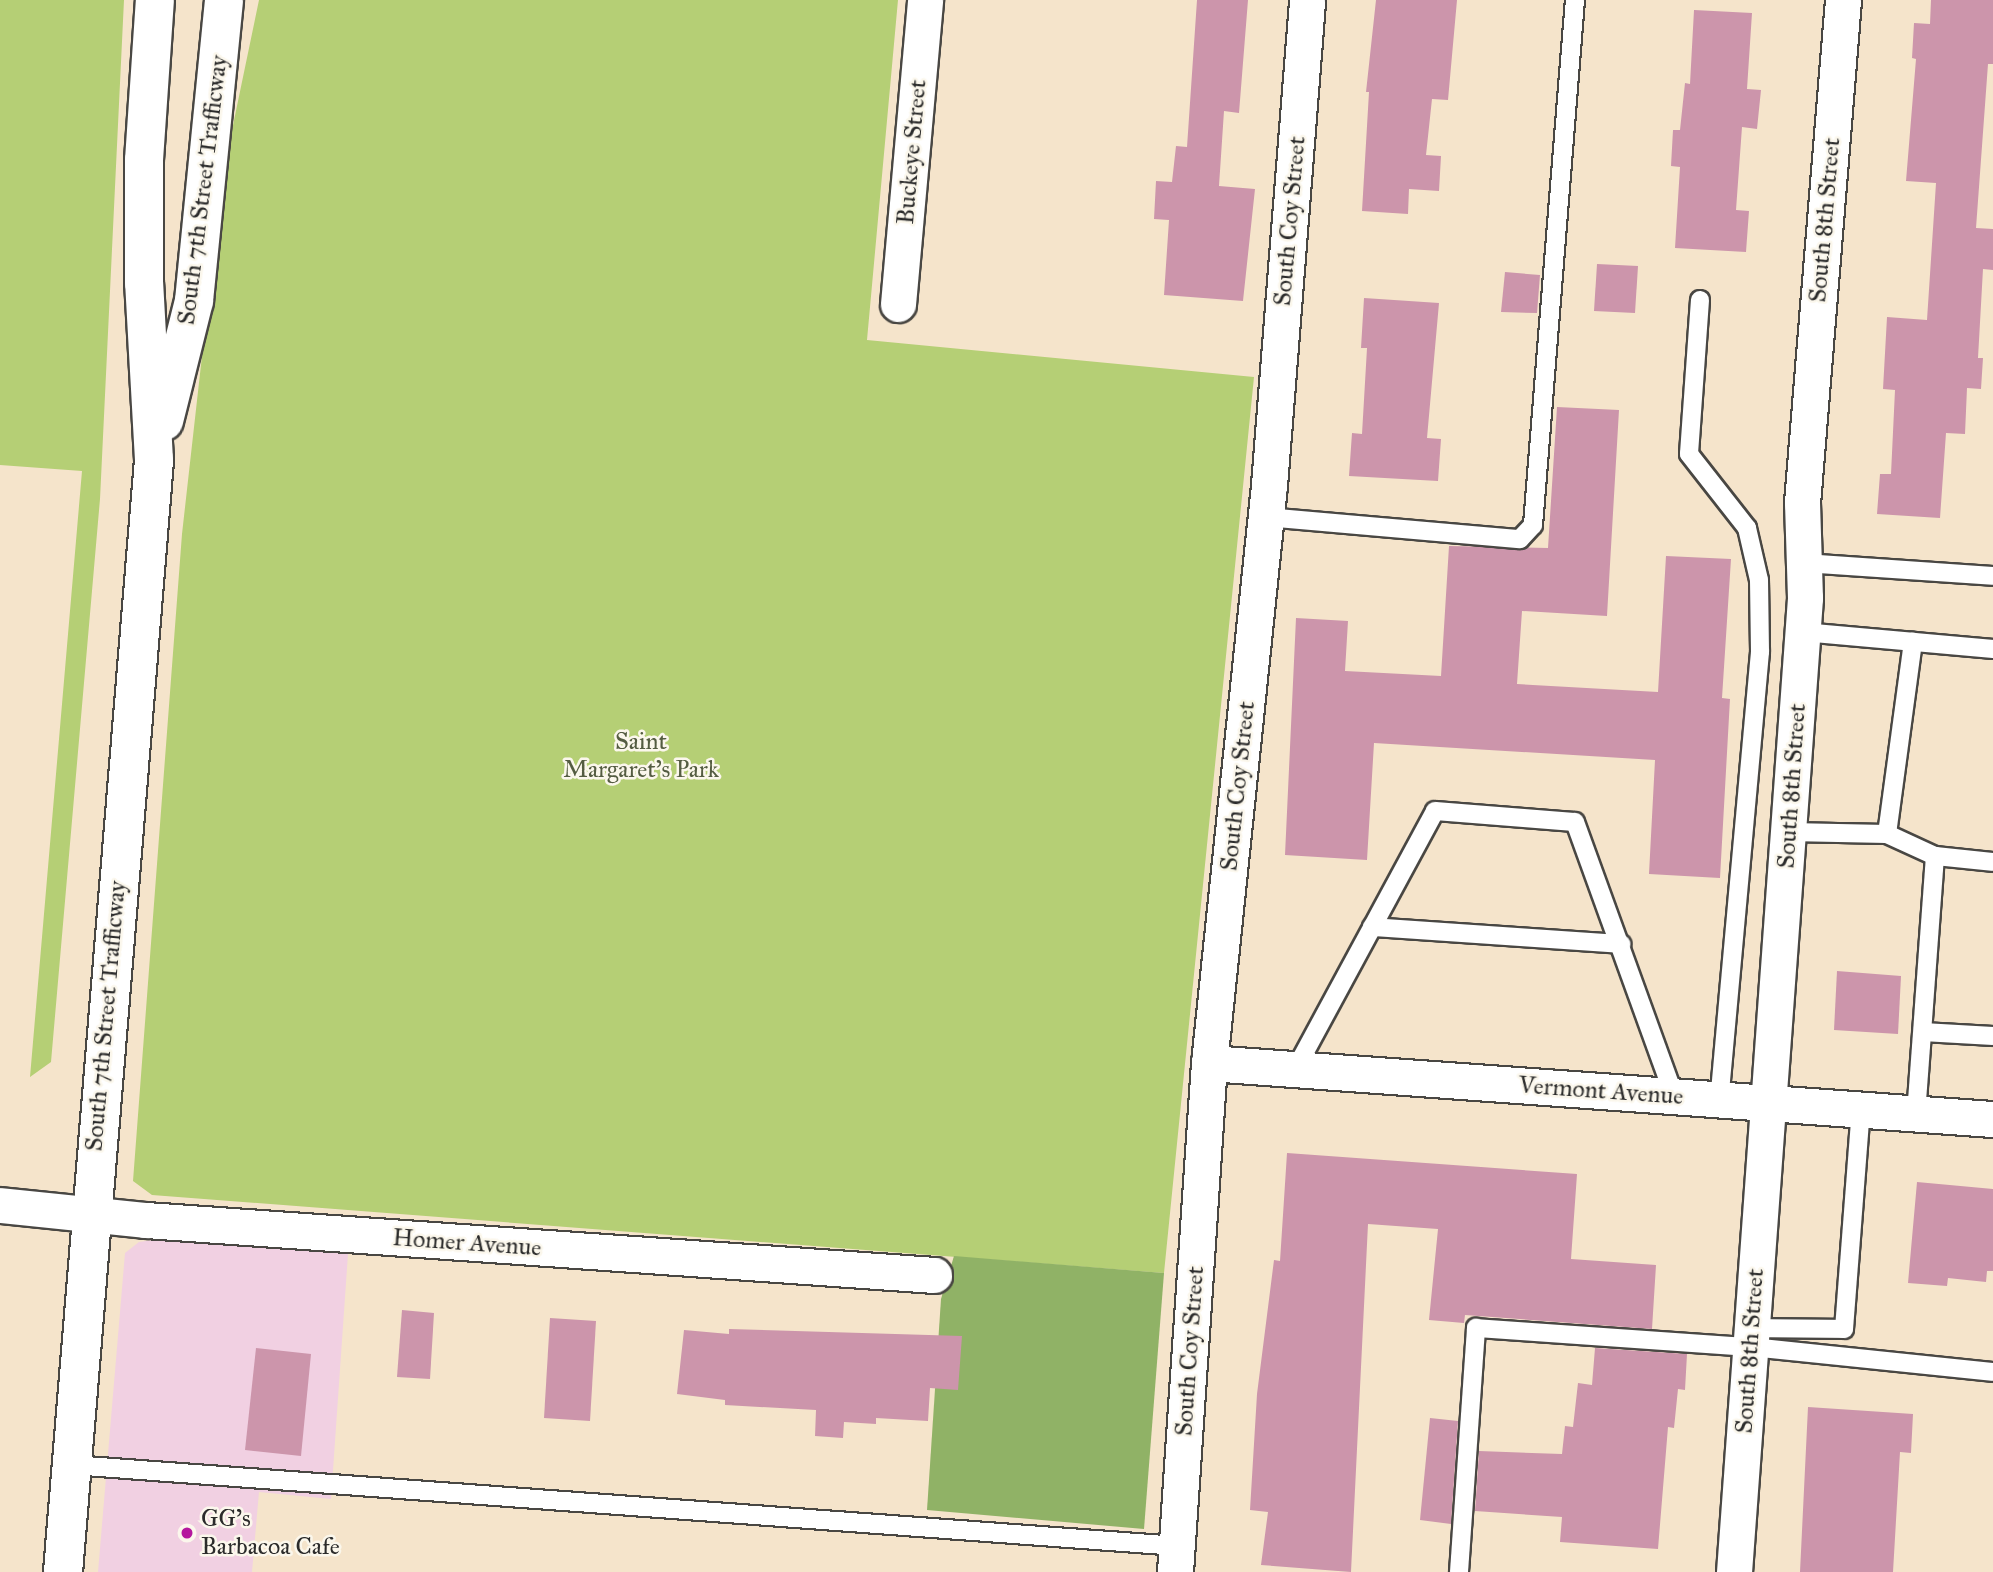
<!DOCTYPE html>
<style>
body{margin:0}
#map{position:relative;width:1993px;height:1572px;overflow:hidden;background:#f5e4cb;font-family:"IM FELL Great Primer",serif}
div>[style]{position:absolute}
.built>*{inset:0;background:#f1d0e2}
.green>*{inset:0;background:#b5cf75}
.forest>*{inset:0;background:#90b266}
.building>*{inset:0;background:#cc95ab}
.roads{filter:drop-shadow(2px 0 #494743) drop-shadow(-2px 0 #494743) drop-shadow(0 2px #494743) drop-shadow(0 -2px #494743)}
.service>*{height:18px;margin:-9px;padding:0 9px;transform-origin:9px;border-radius:9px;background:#fff}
.minor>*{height:35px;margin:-17.5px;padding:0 17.5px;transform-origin:17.5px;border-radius:17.5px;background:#fff}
.primary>*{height:38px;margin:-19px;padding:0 19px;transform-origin:19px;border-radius:19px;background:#fff}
.dots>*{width:19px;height:19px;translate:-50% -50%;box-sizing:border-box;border:4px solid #fbf7ec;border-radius:50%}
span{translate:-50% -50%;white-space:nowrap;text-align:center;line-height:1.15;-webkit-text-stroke:5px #fbf7ec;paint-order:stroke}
.street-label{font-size:24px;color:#2b2b2b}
.park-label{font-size:24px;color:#545c41}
.poi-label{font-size:24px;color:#2b2b2b}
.left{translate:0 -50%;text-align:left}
</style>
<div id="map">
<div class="built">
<div style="clip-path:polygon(160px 1239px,348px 1254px,331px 1499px,259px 1492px,252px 1572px,98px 1572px,125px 1253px,139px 1242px)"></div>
</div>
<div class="green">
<div style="clip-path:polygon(0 0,124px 0,100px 499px,51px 1062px,30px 1077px,82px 471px,0 465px)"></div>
<div style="clip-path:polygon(259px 0,898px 0,867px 340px,1254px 377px,1164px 1273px,152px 1195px,133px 1181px,182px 534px,222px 178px)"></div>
</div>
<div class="forest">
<div style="clip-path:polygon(954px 1256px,1164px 1273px,1144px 1529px,927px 1510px,941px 1299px)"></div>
</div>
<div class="building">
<div style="clip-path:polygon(1197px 0,1248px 0,1239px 113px,1224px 111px,1219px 186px,1255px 189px,1243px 301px,1164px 295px,1169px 220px,1154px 219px,1156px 181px,1172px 182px,1176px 146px,1187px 147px)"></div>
<div style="clip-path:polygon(1376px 0,1457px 0,1448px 100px,1432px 99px,1426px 155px,1441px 156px,1439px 191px,1409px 189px,1408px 214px,1362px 211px,1369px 92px,1366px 92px)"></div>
<div style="clip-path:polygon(1931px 0,1993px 0,1993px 64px,1988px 64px,1976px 228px,1993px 229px,1993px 270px,1983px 269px,1978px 358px,1983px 358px,1981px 389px,1967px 388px,1965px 434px,1946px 433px,1940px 518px,1877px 514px,1880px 474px,1891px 474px,1895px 390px,1883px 389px,1887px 317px,1927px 320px,1936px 183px,1906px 181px,1916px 59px,1912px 58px,1914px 23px,1930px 24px)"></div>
<div style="clip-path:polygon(1694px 10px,1752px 13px,1747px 89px,1761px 90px,1757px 129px,1742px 127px,1736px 210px,1749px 211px,1746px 252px,1675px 248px,1680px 167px,1671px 166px,1673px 130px,1680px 130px,1685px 83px,1690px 84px)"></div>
<div style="clip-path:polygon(1597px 264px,1638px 266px,1635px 313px,1594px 311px)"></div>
<div style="clip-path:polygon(1505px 272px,1540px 275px,1537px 313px,1501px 312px)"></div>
<div style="clip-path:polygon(1364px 298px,1439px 303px,1427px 438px,1441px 439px,1438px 481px,1349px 476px,1352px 433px,1362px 434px,1367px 348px,1361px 348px)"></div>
<div style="clip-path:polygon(1557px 407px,1619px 410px,1607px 616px,1522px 611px,1517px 684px,1658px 692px,1666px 556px,1731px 559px,1722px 698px,1730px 699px,1720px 878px,1649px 874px,1655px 760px,1374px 743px,1367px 860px,1285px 855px,1296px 618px,1348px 621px,1345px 671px,1441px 676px,1449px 546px,1548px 548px)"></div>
<div style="clip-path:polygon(1837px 971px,1901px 976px,1898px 1034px,1834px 1030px)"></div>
<div style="clip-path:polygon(1287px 1153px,1577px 1174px,1571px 1259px,1656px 1265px,1652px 1329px,1465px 1315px,1464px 1323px,1429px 1320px,1438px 1229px,1368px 1224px,1351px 1572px,1261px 1565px,1268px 1512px,1250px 1510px,1257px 1394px,1274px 1260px,1280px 1261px)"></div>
<div style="clip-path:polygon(1917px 1182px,1993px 1189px,1993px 1271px,1987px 1271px,1986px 1282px,1948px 1278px,1947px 1286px,1908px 1283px)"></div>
<div style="clip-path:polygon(402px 1310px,434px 1313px,430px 1379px,397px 1377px)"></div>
<div style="clip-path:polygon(550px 1318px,596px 1321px,590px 1421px,544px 1418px)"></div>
<div style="clip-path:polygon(729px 1329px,962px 1336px,958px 1390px,930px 1388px,928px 1421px,876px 1418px,876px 1424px,844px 1422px,843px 1438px,815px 1436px,816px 1410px,725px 1405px,725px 1400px,677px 1394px,684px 1330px,729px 1334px)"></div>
<div style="clip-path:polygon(256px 1348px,311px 1354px,301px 1456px,245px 1450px)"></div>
<div style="clip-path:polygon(1595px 1348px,1687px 1354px,1685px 1390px,1678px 1389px,1674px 1428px,1668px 1427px,1658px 1549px,1560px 1542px,1562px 1517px,1475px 1511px,1479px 1451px,1562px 1454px,1565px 1426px,1573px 1427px,1578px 1383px,1592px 1385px)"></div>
<div style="clip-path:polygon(1808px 1407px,1913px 1414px,1911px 1453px,1900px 1452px,1893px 1572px,1800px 1572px)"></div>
<div style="clip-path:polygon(1430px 1418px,1458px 1421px,1451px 1524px,1420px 1520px)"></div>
</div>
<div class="roads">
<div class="service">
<div style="left:1700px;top:300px;width:154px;rotate:94.1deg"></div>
<div style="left:1689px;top:454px;width:94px;rotate:51.9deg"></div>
<div style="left:1747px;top:528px;width:53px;rotate:77deg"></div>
<div style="left:1759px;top:580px;width:72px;rotate:89.2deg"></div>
<div style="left:1760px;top:652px;width:449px;rotate:95.2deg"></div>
<div style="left:1266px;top:517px;width:255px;rotate:5deg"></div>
<div style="left:1520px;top:539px;width:19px;rotate:-47deg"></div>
<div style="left:1533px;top:525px;width:527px;rotate:-85.43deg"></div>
<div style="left:1804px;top:563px;width:189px;rotate:3.9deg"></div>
<div style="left:1803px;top:632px;width:191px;rotate:5.1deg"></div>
<div style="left:1789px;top:832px;width:98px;rotate:1.2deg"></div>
<div style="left:1887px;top:834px;width:53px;rotate:24.6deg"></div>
<div style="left:1935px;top:856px;width:259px;rotate:94.2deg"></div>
<div style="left:1887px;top:834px;width:194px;rotate:-82.3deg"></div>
<div style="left:1935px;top:856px;width:58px;rotate:5.9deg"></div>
<div style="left:1372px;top:927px;width:250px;rotate:3.9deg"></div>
<div style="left:1923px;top:1032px;width:70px;rotate:3.3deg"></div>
<div style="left:1295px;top:1070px;width:294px;rotate:-61.6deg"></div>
<div style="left:1435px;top:811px;width:140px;rotate:4.5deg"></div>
<div style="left:1575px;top:822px;width:291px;rotate:70.1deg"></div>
<div style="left:1752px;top:1328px;width:92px;rotate:0.6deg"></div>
<div style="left:1844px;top:1329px;width:220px;rotate:-85.6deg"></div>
<div style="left:72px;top:1465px;width:1108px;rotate:4.19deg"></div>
<div style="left:1459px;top:1572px;width:245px;rotate:-86deg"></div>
<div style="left:1476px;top:1328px;width:276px;rotate:4deg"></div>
<div style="left:1751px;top:1347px;width:243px;rotate:5.9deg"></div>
</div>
<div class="minor">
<div style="left:898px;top:304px;width:305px;rotate:-84.9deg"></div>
<div style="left:1209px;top:1063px;width:786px;rotate:4.09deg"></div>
<div style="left:0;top:1205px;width:147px;rotate:5.9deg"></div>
<div style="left:146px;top:1220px;width:790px;rotate:3.99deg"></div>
<div style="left:1175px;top:1572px;width:510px;rotate:-86.18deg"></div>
<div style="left:1209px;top:1063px;width:581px;rotate:-84.07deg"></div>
<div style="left:1269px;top:485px;width:486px;rotate:-85.5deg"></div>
<div style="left:1734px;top:1572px;width:977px;rotate:-85.83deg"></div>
<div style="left:1805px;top:598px;width:95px;rotate:-91.8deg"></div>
<div style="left:1802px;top:503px;width:505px;rotate:-85.34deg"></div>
</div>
<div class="primary">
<div style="left:164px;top:421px;width:124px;rotate:-76deg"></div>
<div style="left:194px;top:301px;width:302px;rotate:-84.3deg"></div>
<div style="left:63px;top:1572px;width:1116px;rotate:-85.32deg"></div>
<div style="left:154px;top:460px;width:177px;rotate:-93.2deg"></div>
<div style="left:144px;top:283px;width:123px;rotate:-90deg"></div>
<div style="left:144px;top:160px;width:160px;rotate:-86.1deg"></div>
</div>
</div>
<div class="dots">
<div style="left:187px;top:1533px;background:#b5179e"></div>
</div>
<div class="street-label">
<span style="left:912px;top:152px;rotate:-85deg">Buckeye Street</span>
<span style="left:203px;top:190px;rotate:-83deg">South 7th Street Trafficway</span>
<span style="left:1825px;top:220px;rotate:-85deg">South 8th Street</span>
<span style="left:1290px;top:221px;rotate:-85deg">South Coy Street</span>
<span style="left:1238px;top:786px;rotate:-84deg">South Coy Street</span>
<span style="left:1792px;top:786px;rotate:-86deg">South 8th Street</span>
<span style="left:106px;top:1016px;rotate:-85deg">South 7th Street Trafficway</span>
<span style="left:1601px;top:1091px;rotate:4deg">Vermont Avenue</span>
<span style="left:467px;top:1243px;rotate:4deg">Homer Avenue</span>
<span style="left:1190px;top:1351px;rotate:-86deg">South Coy Street</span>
<span style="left:1750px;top:1351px;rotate:-86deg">South 8th Street</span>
</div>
<div class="park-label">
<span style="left:641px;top:756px">Saint<br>Margaret's Park</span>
</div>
<div class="poi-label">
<span class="left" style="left:201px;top:1533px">GG's<br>Barbacoa Cafe</span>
</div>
</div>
